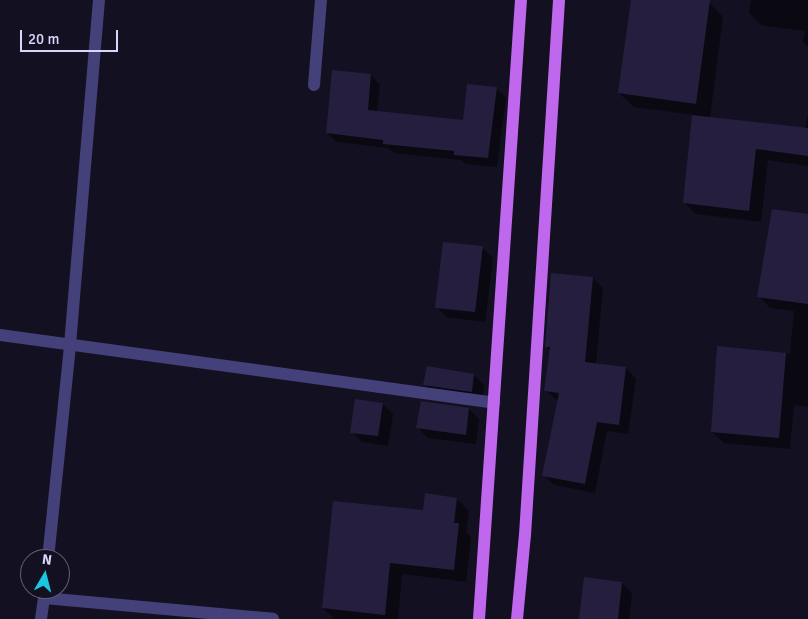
<!DOCTYPE html>
<style>
body{margin:0}
#map{position:relative;width:808px;height:619px;overflow:hidden;background:#131021;font-family:Signika,sans-serif}
div>[style]{position:absolute}
.shadow>*{inset:0;background:#0007}
.building>*{inset:0;background:#261e3f}
.street>*{height:12px;margin:-6px;padding:0 6px;transform-origin:6px;border-radius:6px;background:#44407a}
.primary>*{height:12px;margin:-6px;padding:0 6px;transform-origin:6px;border-radius:6px;background:#c068ed}
span{translate:-50% -50%;white-space:nowrap;text-align:center;line-height:1.15;-webkit-text-stroke:5px #131021;paint-order:stroke}
.north{position:absolute;left:20px;top:549px;width:50px;height:50px;box-sizing:border-box;background:#131021;border:1px solid #635f78;border-radius:50%;rotate:8deg;font-size:14px;font-weight:700;line-height:20px;text-align:center;color:#dad5fa}
.north::after{content:'';display:block;margin:auto;width:18px;height:22px;background:#1ac6e0;clip-path:polygon(50% 0,100% 100%,50% 72%,0 100%)}
.scale{position:absolute;left:20px;top:30px;width:98px;height:22px;box-sizing:border-box;border:2px solid #dad5fa;border-top:0;padding-left:6px;font-size:15px;line-height:18px;white-space:nowrap;color:#dad5fa;-webkit-text-stroke:4px #131021;paint-order:stroke}
</style>
<div id="map">
<div class="shadow">
<div style="clip-path:polygon(632px 0,689px 0,709px 3px,723px 17px,710px 118px,805px 129px,808px 113px,808px 166px,768px 160px,761px 222px,696px 214px,684px 202px,694px 115px,634px 107px,619px 93px)"></div>
<div style="clip-path:polygon(751px 0,808px 0,808px 47px,803px 42px,805px 31px,761px 25px,749px 13px)"></div>
<div style="clip-path:polygon(371px 75px,380px 85px,377px 112px,464px 121px,496px 88px,506px 98px,497px 167px,465px 164px,461px 160px,394px 153px,388px 148px,337px 142px,327px 133px)"></div>
<div style="clip-path:polygon(808px 216px,808px 407px,794px 405px,790px 449px,724px 443px,712px 432px,718px 347px,790px 354px,794px 311px,770px 308px,759px 296px)"></div>
<div style="clip-path:polygon(482px 247px,493px 258px,485px 322px,447px 317px,436px 307px)"></div>
<div style="clip-path:polygon(593px 278px,603px 288px,596px 364px,626px 368px,636px 379px,628px 434px,607px 431px,595px 493px,554px 485px,544px 475px,558px 401px,546px 391px,551px 351px,546px 346px)"></div>
<div style="clip-path:polygon(474px 375px,484px 385px,482px 401px,435px 395px,425px 385px)"></div>
<div style="clip-path:polygon(383px 404px,393px 414px,388px 446px,362px 442px,352px 432px)"></div>
<div style="clip-path:polygon(469px 409px,479px 419px,476px 444px,428px 438px,418px 428px)"></div>
<div style="clip-path:polygon(426px 495px,457px 499px,469px 511px,466px 532px,471px 537px,466px 582px,402px 574px,398px 619px,334px 619px,323px 608px,424px 512px)"></div>
<div style="clip-path:polygon(622px 583px,632px 593px,629px 619px,580px 619px)"></div>
</div>
<div class="building">
<div style="clip-path:polygon(631px 0,710px 0,696px 104px,618px 93px)"></div>
<div style="clip-path:polygon(332px 70px,371px 74px,368px 110px,463px 120px,467px 84px,497px 87px,488px 158px,454px 155px,454px 151px,383px 144px,383px 140px,326px 133px)"></div>
<div style="clip-path:polygon(692px 115px,808px 128px,808px 156px,756px 149px,749px 211px,683px 203px)"></div>
<div style="clip-path:polygon(772px 209px,808px 214px,808px 304px,757px 297px)"></div>
<div style="clip-path:polygon(443px 242px,483px 246px,475px 312px,435px 308px)"></div>
<div style="clip-path:polygon(551px 273px,593px 277px,585px 362px,626px 367px,619px 425px,597px 422px,585px 484px,542px 476px,559px 393px,544px 391px,550px 347px,545px 347px)"></div>
<div style="clip-path:polygon(717px 346px,786px 353px,779px 438px,711px 432px)"></div>
<div style="clip-path:polygon(427px 366px,474px 374px,472px 392px,423px 385px)"></div>
<div style="clip-path:polygon(355px 399px,383px 403px,378px 436px,350px 433px)"></div>
<div style="clip-path:polygon(421px 401px,469px 408px,466px 435px,416px 428px)"></div>
<div style="clip-path:polygon(425px 493px,457px 498px,454px 523px,459px 523px,454px 570px,390px 563px,385px 615px,322px 608px,333px 501px,423px 510px)"></div>
<div style="clip-path:polygon(584px 577px,622px 582px,618px 619px,579px 619px)"></div>
</div>
<div class="street">
<div style="left:314px;top:85px;width:85px;rotate:-85.3deg"></div>
<div style="left:0;top:335px;width:499px;rotate:7.8deg"></div>
<div style="left:48px;top:559px;width:215px;rotate:-84.1deg"></div>
<div style="left:70px;top:345px;width:346px;rotate:-85.2deg"></div>
<div style="left:44px;top:598px;width:230px;rotate:5.2deg"></div>
<div style="left:41px;top:619px;width:30px;rotate:-82deg"></div>
</div>
<div class="primary">
<div style="left:479px;top:619px;width:620px;rotate:-86.12deg"></div>
<div style="left:517px;top:619px;width:84px;rotate:-84.6deg"></div>
<div style="left:525px;top:535px;width:536px;rotate:-86.36deg"></div>
</div>
<div class="north">N</div>
<div class="scale">20 m</div>
</div>
